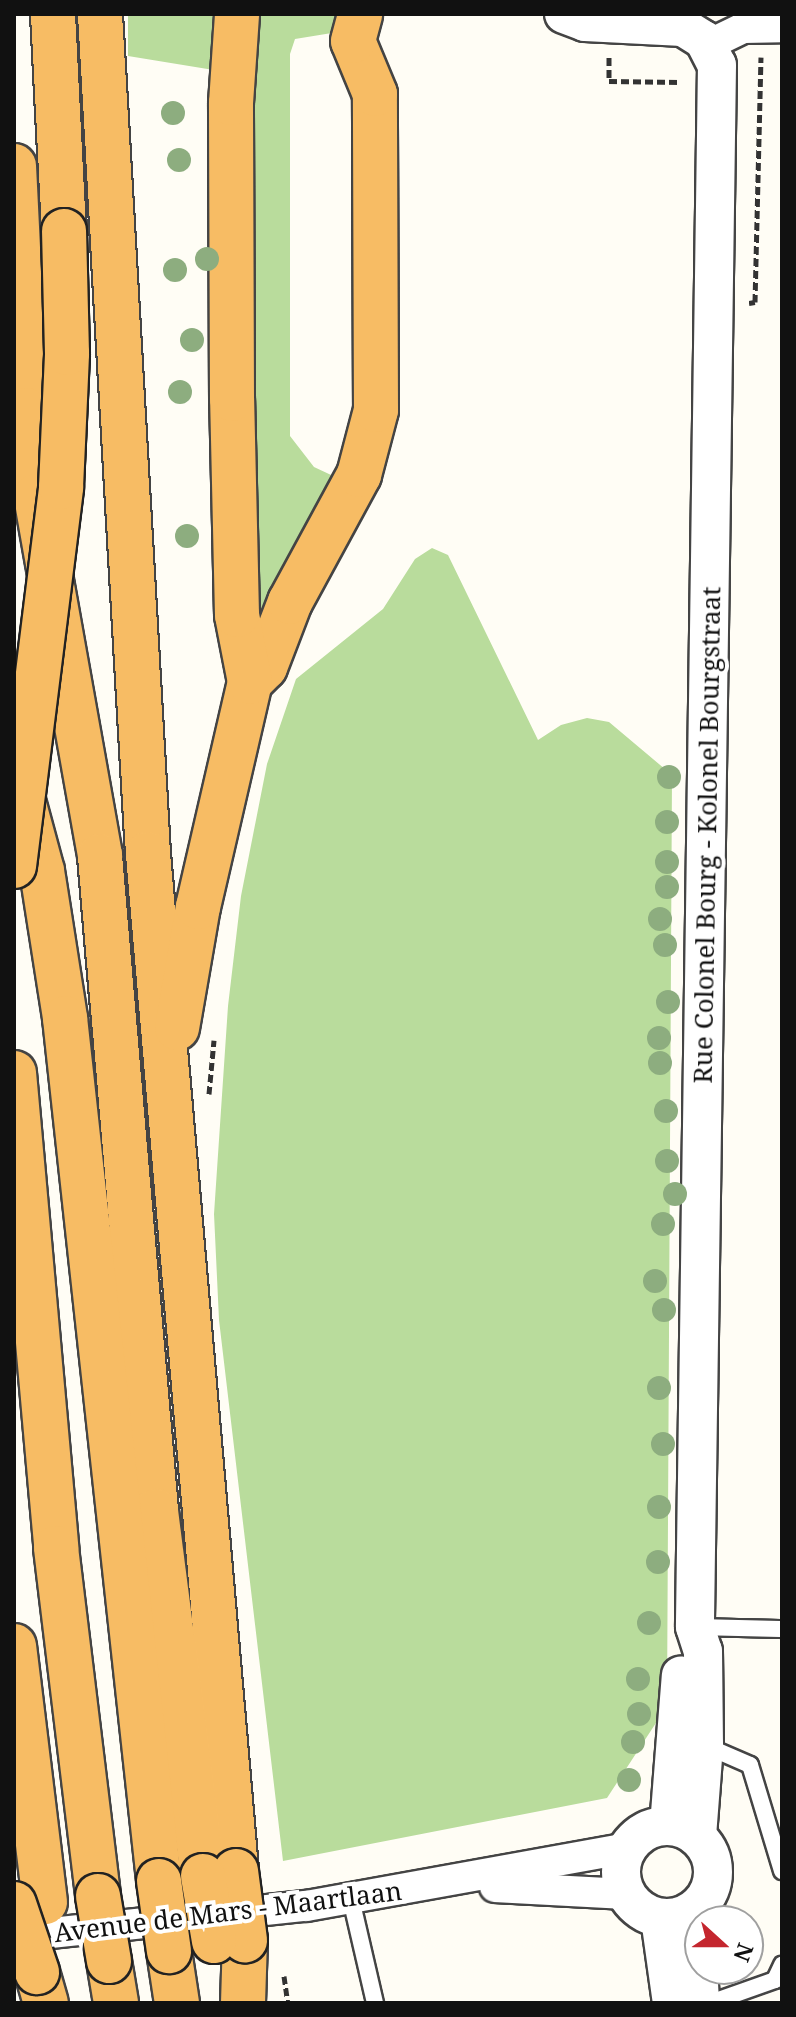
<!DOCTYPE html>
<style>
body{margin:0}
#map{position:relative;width:796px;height:2017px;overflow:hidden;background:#fffdf5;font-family:"Noto Serif",serif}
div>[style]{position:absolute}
.forest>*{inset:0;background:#b9dc9c}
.path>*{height:5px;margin-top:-2.5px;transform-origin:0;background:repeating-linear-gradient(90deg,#333 0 8px,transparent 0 12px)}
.roads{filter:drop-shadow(2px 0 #444) drop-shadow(-2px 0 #444) drop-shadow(0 2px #444) drop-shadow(0 -2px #444)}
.service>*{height:16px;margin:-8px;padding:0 8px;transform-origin:8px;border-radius:8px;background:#fff}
.minor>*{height:30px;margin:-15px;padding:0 15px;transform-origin:15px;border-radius:15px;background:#fff}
.tertiary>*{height:38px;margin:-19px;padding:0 19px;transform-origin:19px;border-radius:19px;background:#fff}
.tertiary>.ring{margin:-19px;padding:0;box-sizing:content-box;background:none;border:38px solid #fff;border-radius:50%}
.trunk>*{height:44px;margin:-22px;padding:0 22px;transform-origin:22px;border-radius:22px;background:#f7bc64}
.bridges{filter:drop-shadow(2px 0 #222) drop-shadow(-2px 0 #222) drop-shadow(0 2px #222) drop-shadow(0 -2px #222)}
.trunk-bridge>*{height:44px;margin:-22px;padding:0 22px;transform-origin:22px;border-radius:22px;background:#f7bc64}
.trees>*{width:24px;height:24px;margin:-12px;border-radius:50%;background:#8dad7f}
span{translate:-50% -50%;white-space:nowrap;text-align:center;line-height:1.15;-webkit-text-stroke:8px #fff;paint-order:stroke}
.street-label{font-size:26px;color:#111}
.frame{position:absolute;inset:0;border:16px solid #111;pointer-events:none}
.north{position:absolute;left:684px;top:1905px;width:80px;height:80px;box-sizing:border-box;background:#fff;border:2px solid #a0a0a0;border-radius:50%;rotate:111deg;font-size:22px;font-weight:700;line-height:32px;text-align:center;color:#111}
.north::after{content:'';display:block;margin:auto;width:28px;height:36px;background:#c4262e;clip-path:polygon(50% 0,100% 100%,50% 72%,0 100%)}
</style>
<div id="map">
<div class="forest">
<div style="clip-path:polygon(128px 14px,340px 14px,338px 32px,295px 39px,290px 54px,290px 436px,314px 467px,344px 481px,252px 632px,232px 73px,128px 56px)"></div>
<div style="clip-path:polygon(432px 548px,448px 555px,538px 740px,561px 725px,587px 718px,609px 722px,672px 775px,667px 1706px,607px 1798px,283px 1861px,219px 1320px,214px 1214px,228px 1006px,241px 896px,267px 764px,296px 679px,383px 609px,415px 559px)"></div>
</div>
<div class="path">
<div style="left:609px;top:57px;width:24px;rotate:90deg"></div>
<div style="left:609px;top:81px;width:71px;rotate:0.8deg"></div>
<div style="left:749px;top:303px;width:6px;rotate:-9deg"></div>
<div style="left:755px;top:302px;width:245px;rotate:-88.6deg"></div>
<div style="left:209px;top:1094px;width:54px;rotate:-84.7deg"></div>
<div style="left:284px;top:1976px;width:27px;rotate:82deg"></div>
</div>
<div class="roads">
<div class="service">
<div style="left:695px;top:1627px;width:87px;rotate:1.3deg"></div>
<div style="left:704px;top:1745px;width:50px;rotate:23.5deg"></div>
<div style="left:750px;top:1765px;width:111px;rotate:73.2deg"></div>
<div style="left:351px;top:1899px;width:107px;rotate:77deg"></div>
<div style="left:710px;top:2003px;width:69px;rotate:-19.5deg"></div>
<div style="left:775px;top:1980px;width:17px;rotate:-65deg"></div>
</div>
<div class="minor">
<div style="left:708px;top:45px;width:39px;rotate:-26deg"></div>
<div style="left:743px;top:28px;width:39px;rotate:-1deg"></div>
<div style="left:495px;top:1887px;width:130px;rotate:3.1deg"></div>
<div style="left:14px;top:1937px;width:294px;rotate:-6.1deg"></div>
<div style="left:306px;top:1906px;width:326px;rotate:-10.2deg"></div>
</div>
<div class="tertiary">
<div style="left:564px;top:14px;width:22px;rotate:21deg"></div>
<div style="left:585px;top:22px;width:98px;rotate:2.9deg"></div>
<div style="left:683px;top:27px;width:25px;rotate:32deg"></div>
<div style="left:704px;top:40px;width:28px;rotate:63deg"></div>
<div style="left:717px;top:65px;width:1562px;rotate:90.81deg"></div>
<div style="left:695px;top:1627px;width:25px;rotate:72deg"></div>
<div style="left:703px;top:1651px;width:94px;rotate:89.4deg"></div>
<div style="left:704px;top:1745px;width:91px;rotate:94.4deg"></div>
<div class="ring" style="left:621px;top:1826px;width:54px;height:54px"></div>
<div style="left:669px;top:1826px;width:151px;rotate:-85.5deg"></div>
<div style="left:695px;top:1910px;width:93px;rotate:86.9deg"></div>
<div style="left:660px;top:1918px;width:86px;rotate:82deg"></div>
</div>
<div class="trunk">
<div style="left:53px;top:14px;width:217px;rotate:87.1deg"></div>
<div style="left:100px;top:14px;width:841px;rotate:86.73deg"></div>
<div style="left:148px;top:854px;width:1021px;rotate:85.05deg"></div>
<div style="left:14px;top:166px;width:244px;rotate:87.2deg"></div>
<div style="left:26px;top:410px;width:87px;rotate:83.4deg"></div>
<div style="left:36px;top:496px;width:366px;rotate:79.9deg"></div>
<div style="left:100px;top:856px;width:657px;rotate:85.11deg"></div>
<div style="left:156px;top:1511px;width:368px;rotate:82.7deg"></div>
<div style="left:250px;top:682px;width:21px;rotate:-45deg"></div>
<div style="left:265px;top:667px;width:70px;rotate:-69deg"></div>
<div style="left:290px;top:602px;width:145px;rotate:-61.5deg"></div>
<div style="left:359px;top:475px;width:67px;rotate:-75.3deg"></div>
<div style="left:376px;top:410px;width:316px;rotate:-90.2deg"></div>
<div style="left:375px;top:94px;width:57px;rotate:-112.5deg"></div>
<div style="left:353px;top:41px;width:28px;rotate:-75deg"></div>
<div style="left:22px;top:797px;width:77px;rotate:74.9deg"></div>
<div style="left:42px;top:871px;width:149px;rotate:81.1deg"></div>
<div style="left:65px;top:1018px;width:868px;rotate:83.78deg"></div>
<div style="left:177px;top:1028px;width:123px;rotate:-80.2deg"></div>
<div style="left:198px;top:907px;width:231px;rotate:-77deg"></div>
<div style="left:250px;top:682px;width:68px;rotate:-101deg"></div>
<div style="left:237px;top:615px;width:216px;rotate:-91.3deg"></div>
<div style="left:232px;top:399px;width:296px;rotate:-90.2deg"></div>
<div style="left:231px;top:103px;width:89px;rotate:-86.1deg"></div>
<div style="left:14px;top:1073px;width:477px;rotate:84.9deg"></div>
<div style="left:56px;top:1548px;width:351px;rotate:83.1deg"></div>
<div style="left:14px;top:1646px;width:258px;rotate:83.1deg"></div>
<div style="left:169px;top:1951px;width:53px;rotate:81.3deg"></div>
<div style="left:109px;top:1961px;width:43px;rotate:80.5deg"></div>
<div style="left:37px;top:1972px;width:32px;rotate:74deg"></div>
<div style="left:243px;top:2003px;width:63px;rotate:-88.2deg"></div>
</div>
</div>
<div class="bridges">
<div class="trunk-bridge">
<div style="left:14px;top:866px;width:382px;rotate:-82.9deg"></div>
<div style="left:61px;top:487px;width:134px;rotate:-87.4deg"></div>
<div style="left:67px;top:353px;width:122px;rotate:-91.4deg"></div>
<div style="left:236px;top:1871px;width:70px;rotate:82.6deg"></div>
<div style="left:203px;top:1876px;width:66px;rotate:80.4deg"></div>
<div style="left:159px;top:1881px;width:71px;rotate:81.9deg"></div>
<div style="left:98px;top:1896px;width:66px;rotate:80.4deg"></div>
<div style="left:14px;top:1904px;width:72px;rotate:71.3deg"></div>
</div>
</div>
<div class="trees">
<div style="left:173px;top:113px"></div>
<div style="left:179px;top:160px"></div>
<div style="left:207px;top:259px"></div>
<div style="left:175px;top:270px"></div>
<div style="left:192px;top:340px"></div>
<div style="left:180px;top:392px"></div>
<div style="left:187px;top:536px"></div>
<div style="left:669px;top:777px"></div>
<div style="left:667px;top:822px"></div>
<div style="left:667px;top:862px"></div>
<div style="left:667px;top:887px"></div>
<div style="left:660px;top:919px"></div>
<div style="left:665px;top:945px"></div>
<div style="left:668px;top:1002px"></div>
<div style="left:659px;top:1038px"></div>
<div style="left:660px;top:1063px"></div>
<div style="left:666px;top:1111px"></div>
<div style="left:667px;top:1161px"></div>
<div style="left:675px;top:1194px"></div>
<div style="left:663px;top:1224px"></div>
<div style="left:655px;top:1281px"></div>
<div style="left:664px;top:1310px"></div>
<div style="left:659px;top:1388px"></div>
<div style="left:663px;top:1444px"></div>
<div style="left:659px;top:1507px"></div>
<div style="left:658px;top:1562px"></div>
<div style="left:649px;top:1623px"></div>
<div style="left:638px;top:1679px"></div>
<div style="left:639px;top:1714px"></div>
<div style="left:633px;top:1742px"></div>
<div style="left:629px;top:1780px"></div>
</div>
<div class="street-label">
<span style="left:707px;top:835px;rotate:-89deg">Rue Colonel Bourg - Kolonel Bourgstraat</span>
<span style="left:228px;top:1912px;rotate:-7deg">Avenue de Mars - Maartlaan</span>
</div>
<div class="frame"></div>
<div class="north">N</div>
</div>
